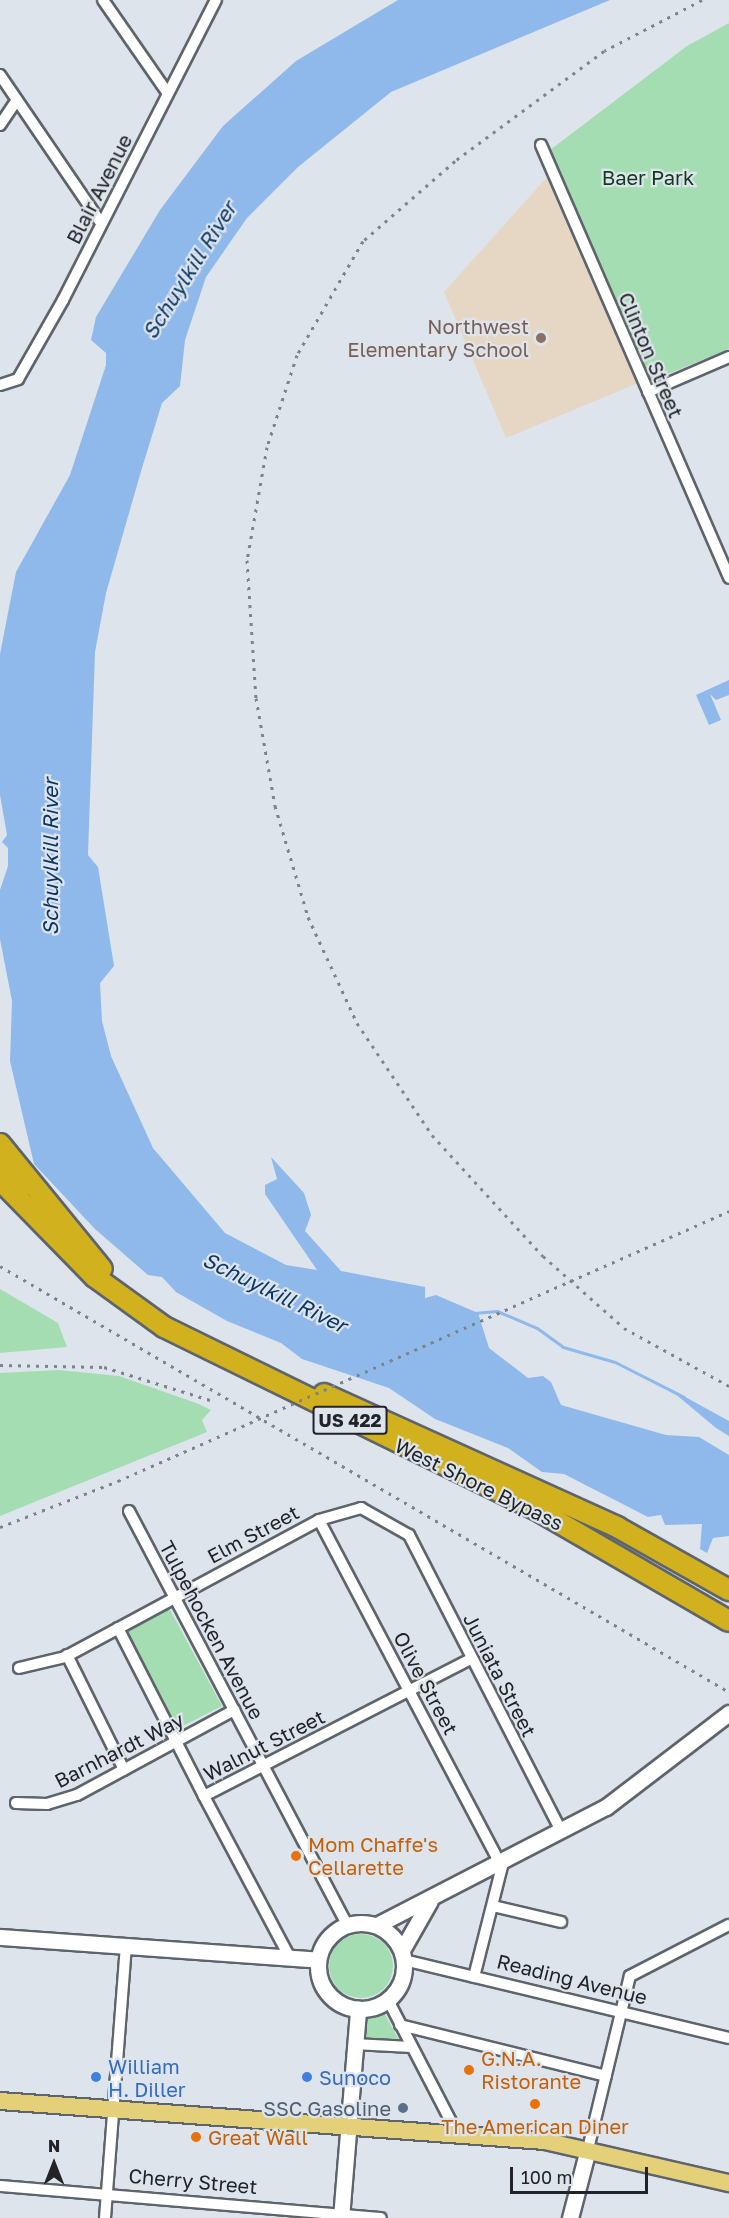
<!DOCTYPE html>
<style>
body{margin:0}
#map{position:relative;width:729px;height:2218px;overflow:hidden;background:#dde4ec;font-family:"Golos Text",sans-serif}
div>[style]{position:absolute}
.education>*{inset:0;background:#e6d7c4}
.green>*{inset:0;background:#a5ddb2}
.round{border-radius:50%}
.water>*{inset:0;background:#8fb9eb}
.stream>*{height:3px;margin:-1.5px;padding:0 1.5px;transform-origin:1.5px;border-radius:1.5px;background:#8fb9eb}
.roads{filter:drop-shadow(2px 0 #5e646b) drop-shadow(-2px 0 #5e646b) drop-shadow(0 2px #5e646b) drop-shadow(0 -2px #5e646b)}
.street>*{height:10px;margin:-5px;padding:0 5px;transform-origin:5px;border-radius:5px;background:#fff}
.secondary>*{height:15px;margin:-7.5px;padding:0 7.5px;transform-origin:7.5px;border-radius:7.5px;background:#fff}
.secondary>.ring{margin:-7.5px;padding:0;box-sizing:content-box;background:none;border:15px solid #fff;border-radius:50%}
.primary>*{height:16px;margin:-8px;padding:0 8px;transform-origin:8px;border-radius:8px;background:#e3d078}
.highway>*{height:20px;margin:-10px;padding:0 10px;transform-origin:10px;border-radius:10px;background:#d1b11e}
.rail>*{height:3px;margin-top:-1.5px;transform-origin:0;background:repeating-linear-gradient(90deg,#7f8388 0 3px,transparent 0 9px)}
.dots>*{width:16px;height:16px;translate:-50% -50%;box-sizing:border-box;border:3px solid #dde4ec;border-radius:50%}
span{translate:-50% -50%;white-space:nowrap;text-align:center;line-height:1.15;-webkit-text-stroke:4.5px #dde4ec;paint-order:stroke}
.shield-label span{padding:2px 4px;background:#dde4ec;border:2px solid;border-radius:4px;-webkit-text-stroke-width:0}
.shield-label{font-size:18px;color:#212326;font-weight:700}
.park-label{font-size:20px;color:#103b1e}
.street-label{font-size:20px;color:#212326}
.education-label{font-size:20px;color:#785e54}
.right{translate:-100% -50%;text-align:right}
.food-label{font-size:20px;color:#c56008}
.left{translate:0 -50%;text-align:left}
.shop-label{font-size:20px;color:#366cbe}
.service-label{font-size:20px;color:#4e5e75}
.water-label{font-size:21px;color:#0b3764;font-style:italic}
.north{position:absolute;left:24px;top:2134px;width:60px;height:60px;-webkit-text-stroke:4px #dde4ec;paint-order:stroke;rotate:0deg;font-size:16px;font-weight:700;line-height:24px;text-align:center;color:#212326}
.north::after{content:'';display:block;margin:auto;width:21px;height:27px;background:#212326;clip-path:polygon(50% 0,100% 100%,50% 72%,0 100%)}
.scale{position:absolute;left:510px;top:2167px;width:138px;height:27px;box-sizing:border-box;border:3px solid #212326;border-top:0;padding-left:8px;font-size:18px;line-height:21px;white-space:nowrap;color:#212326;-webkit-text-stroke:4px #dde4ec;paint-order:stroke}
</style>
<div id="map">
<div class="education">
<div style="clip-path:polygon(548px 176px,638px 383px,506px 438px,444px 292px)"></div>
</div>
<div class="green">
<div style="clip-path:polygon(729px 23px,729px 349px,648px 382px,550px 150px,687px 46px)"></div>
<div style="clip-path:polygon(0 1289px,58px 1323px,67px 1347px,0 1353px)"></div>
<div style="clip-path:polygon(59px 1370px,119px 1376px,199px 1404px,211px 1410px,202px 1420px,207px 1432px,0 1516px,0 1373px)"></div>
<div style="clip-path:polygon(169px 1608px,222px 1706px,177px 1729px,125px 1632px)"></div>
<div class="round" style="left:329px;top:1934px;width:64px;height:64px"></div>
<div style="clip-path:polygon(382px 2009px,400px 2042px,364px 2040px,367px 2015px)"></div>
</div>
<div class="water">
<div style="clip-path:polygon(398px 0,610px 0,391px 92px,298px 167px,247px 218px,206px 277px,185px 340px,180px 386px,162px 403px,142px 468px,106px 593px,95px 652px,88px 855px,98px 867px,114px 966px,100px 983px,102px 1021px,111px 1056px,153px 1148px,225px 1233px,286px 1265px,317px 1270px,265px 1194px,265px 1185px,277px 1179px,271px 1157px,304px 1193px,311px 1215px,305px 1231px,341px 1271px,425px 1287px,425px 1298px,436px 1295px,478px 1313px,489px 1348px,528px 1378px,543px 1376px,551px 1382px,561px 1405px,666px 1435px,699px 1437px,729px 1455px,729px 1536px,713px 1538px,707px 1553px,700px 1549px,702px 1524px,665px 1525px,661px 1515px,648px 1517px,564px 1474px,542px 1472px,508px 1448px,435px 1419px,389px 1388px,302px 1359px,281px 1343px,227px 1321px,176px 1292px,162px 1277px,148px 1275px,95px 1229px,34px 1164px,10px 1061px,12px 1001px,0 939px,0 890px,8px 866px,8px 848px,2px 842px,7px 835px,0 795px,0 654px,16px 572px,70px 475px,106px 365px,106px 353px,91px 340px,96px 317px,160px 210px,223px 126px,296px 61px)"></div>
<div style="clip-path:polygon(729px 680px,729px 695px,716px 700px,710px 694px,721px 720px,709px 725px,696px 695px)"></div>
<div style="clip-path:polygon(667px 1387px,729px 1421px,729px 1436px,716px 1428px)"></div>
</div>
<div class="stream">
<div style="left:474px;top:1313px;width:23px;rotate:-5deg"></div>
<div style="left:497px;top:1311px;width:43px;rotate:23deg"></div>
<div style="left:537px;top:1328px;width:32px;rotate:36deg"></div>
<div style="left:563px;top:1347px;width:54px;rotate:16.1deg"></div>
<div style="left:615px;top:1362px;width:77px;rotate:26.9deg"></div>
</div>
<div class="roads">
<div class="street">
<div style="left:103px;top:0;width:112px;rotate:55.2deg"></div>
<div style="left:0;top:75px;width:179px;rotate:55.7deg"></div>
<div style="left:0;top:125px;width:30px;rotate:-56deg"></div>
<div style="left:541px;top:145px;width:472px;rotate:66.5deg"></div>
<div style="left:0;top:385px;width:19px;rotate:-18deg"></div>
<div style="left:18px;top:379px;width:91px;rotate:-60.3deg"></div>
<div style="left:63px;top:300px;width:337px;rotate:-63deg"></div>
<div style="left:648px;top:392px;width:88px;rotate:-23.4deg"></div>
<div style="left:129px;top:1511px;width:468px;rotate:62.2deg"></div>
<div style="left:319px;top:1520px;width:389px;rotate:62.2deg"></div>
<div style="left:118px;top:1628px;width:189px;rotate:62.9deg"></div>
<div style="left:67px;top:1655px;width:128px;rotate:63.6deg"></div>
<div style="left:19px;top:1668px;width:47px;rotate:-13.4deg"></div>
<div style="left:65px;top:1657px;width:289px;rotate:-28.3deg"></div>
<div style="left:319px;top:1520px;width:44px;rotate:-15.9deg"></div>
<div style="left:361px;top:1508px;width:55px;rotate:29.4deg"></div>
<div style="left:409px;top:1535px;width:333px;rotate:62.8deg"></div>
<div style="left:16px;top:1803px;width:31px;rotate:2deg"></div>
<div style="left:47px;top:1804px;width:31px;rotate:-17deg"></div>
<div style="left:77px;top:1795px;width:179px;rotate:-28.4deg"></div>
<div style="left:493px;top:1906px;width:70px;rotate:13.2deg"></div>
<div style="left:290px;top:1958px;width:183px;rotate:-118deg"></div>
<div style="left:204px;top:1796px;width:300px;rotate:-27.2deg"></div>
<div style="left:404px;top:1960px;width:334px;rotate:13.5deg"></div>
<div style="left:474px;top:1977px;width:119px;rotate:-75.8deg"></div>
<div style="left:388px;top:2000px;width:152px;rotate:62.6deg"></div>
<div style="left:400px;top:2025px;width:212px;rotate:13.9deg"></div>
<div style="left:354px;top:2044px;width:57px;rotate:3deg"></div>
<div style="left:588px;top:2149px;width:178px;rotate:-76.4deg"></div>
<div style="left:630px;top:1976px;width:111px;rotate:-27.3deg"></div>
<div style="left:0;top:2186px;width:382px;rotate:4.8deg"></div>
<div style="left:105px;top:2218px;width:272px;rotate:-85.6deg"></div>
</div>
<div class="secondary">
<div class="ring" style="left:318px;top:1923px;width:71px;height:71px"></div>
<div style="left:377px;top:1925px;width:258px;rotate:-27.3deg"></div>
<div style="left:606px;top:1807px;width:155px;rotate:-37.4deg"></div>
<div style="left:0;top:1937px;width:319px;rotate:4.1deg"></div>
<div style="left:402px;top:1950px;width:56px;rotate:-60.3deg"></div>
<div style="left:341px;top:2218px;width:210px;rotate:-85.3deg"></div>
<div style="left:570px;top:2218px;width:71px;rotate:-75.4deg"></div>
</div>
<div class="primary">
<div style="left:0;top:2101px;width:546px;rotate:4.2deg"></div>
<div style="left:545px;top:2141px;width:189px;rotate:12.9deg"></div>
</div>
<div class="highway">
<div style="left:0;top:1144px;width:161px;rotate:50.8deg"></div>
<div style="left:0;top:1161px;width:33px;rotate:51deg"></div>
<div style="left:0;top:1180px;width:136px;rotate:45.6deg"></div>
<div style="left:95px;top:1277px;width:85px;rotate:35.9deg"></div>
<div style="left:164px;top:1327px;width:412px;rotate:26.1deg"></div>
<div style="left:534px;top:1508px;width:225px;rotate:30.1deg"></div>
<div style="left:324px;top:1394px;width:322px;rotate:24.4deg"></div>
<div style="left:617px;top:1527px;width:129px;rotate:29.4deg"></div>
</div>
</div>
<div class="rail">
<div style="left:702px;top:0;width:110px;rotate:152.5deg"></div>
<div style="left:604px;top:51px;width:185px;rotate:143.6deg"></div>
<div style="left:455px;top:161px;width:122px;rotate:139deg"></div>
<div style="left:363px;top:241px;width:132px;rotate:120.1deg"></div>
<div style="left:297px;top:355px;width:97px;rotate:108.1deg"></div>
<div style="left:267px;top:447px;width:115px;rotate:100deg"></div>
<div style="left:247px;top:560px;width:138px;rotate:86.3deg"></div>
<div style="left:256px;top:698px;width:110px;rotate:80deg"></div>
<div style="left:275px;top:806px;width:116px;rotate:73.4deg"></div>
<div style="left:308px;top:917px;width:117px;rotate:65.2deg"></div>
<div style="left:357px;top:1023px;width:135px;rotate:56.2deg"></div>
<div style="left:432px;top:1135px;width:164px;rotate:47.5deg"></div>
<div style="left:543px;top:1256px;width:108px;rotate:41.6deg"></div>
<div style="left:624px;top:1328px;width:120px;rotate:28.9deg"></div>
<div style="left:0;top:1266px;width:844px;rotate:30.3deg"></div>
<div style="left:0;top:1365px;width:104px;rotate:1.1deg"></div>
<div style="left:104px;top:1367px;width:111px;rotate:17.3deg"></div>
<div style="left:0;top:1527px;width:127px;rotate:-21.3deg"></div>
<div style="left:118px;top:1481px;width:668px;rotate:-23.84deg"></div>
</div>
<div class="dots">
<div style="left:541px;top:338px;background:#8d6e63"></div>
<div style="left:296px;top:1856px;background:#e8710a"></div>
<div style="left:469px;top:2070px;background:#e8710a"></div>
<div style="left:96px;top:2077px;background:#3f7fe0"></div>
<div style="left:307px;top:2077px;background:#3f7fe0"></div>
<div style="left:535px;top:2104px;background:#e8710a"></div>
<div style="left:403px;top:2108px;background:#5c6f8a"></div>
<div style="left:196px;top:2137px;background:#e8710a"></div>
</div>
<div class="shield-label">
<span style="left:350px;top:1420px">US 422</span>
</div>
<div class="park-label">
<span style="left:648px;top:177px">Baer Park</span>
</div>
<div class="street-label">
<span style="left:99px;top:189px;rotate:-63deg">Blair Avenue</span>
<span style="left:651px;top:355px;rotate:67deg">Clinton Street</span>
<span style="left:479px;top:1484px;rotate:26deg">West Shore Bypass</span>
<span style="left:253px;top:1534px;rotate:-28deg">Elm Street</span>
<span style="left:212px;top:1630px;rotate:62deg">Tulpehocken Avenue</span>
<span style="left:500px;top:1675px;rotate:63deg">Juniata Street</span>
<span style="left:426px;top:1683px;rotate:62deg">Olive Street</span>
<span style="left:264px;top:1745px;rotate:-27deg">Walnut Street</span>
<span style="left:119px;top:1750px;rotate:-27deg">Barnhardt Way</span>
<span style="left:572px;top:1979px;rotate:14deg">Reading Avenue</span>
<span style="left:193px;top:2181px;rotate:5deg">Cherry Street</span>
</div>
<div class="education-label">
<span class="right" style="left:529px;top:338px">Northwest<br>Elementary School</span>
</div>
<div class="food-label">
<span class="left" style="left:308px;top:1856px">Mom Chaffe's<br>Cellarette</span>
<span class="left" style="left:481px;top:2070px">G.N.A.<br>Ristorante</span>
<span style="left:535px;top:2126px">The American Diner</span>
<span class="left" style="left:208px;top:2137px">Great Wall</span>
</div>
<div class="shop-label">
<span class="left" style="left:108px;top:2078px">William<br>H. Diller</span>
<span class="left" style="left:319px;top:2077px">Sunoco</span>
</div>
<div class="service-label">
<span class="right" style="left:391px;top:2108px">SSC Gasoline</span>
</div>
<div class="water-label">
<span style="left:189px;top:270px;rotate:-58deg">Schuylkill River</span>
<span style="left:50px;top:857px;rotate:-90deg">Schuylkill River</span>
<span style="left:275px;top:1292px;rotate:26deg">Schuylkill River</span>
</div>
<div class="north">N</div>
<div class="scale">100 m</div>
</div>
